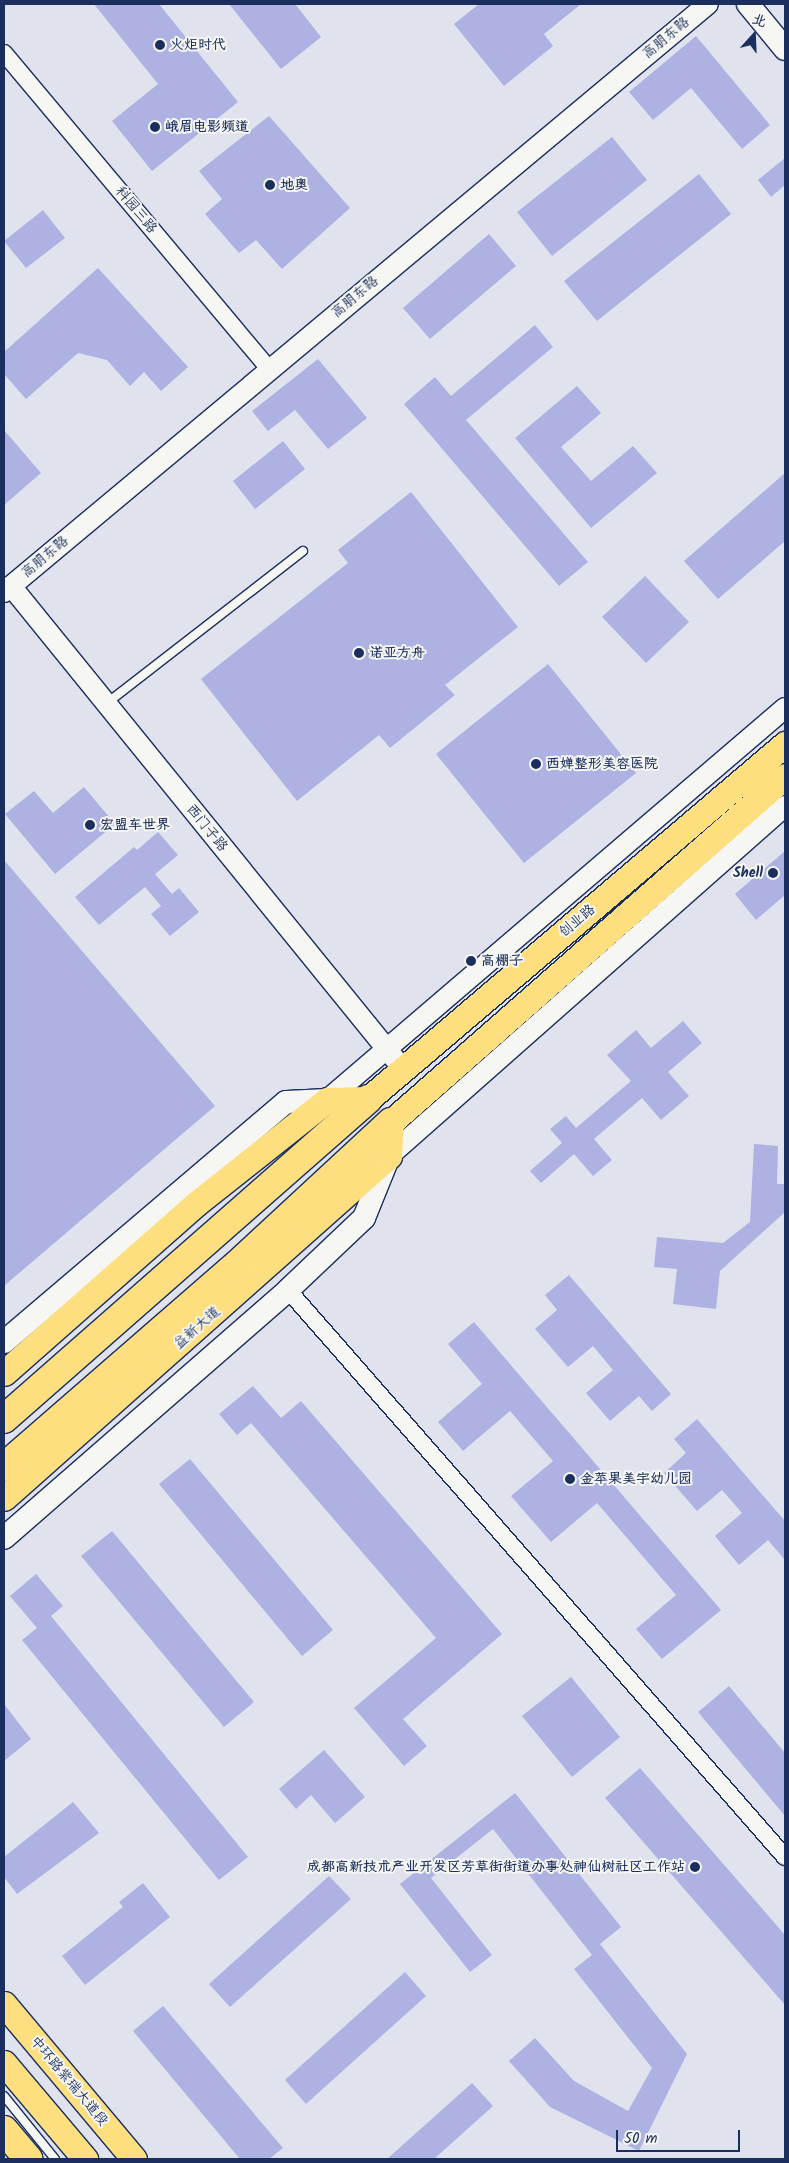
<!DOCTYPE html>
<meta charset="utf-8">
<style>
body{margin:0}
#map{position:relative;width:789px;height:2163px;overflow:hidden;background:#e0e2ee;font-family:Kalam,"LXGW WenKai TC",sans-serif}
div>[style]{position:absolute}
.building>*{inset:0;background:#adb2e3}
.roads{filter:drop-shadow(1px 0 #1b2f5e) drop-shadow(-1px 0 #1b2f5e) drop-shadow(0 1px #1b2f5e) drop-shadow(0 -1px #1b2f5e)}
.service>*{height:8px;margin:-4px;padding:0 4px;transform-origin:4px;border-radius:4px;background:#f6f6f2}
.minor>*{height:16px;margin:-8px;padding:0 8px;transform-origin:8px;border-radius:8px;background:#f6f6f2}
.tertiary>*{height:20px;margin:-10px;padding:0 10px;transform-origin:10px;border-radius:10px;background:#f6f6f2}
.secondary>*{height:22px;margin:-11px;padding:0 11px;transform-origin:11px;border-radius:11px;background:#f6f6f2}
.primary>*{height:25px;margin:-12.5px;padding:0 12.5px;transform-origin:12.5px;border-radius:12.5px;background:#fedf80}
.trunk>*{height:28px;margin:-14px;padding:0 14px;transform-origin:14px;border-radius:14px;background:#fedf80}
.motorway>*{height:28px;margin:-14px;padding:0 14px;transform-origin:14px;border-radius:14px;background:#fedf80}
.dots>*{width:14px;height:14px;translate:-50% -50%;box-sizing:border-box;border:2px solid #f6f6f2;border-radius:50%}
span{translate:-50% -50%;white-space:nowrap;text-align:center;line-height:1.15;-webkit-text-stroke:4px #f6f6f2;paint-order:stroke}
.street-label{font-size:14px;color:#1b2f5e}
.poi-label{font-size:14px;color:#1b2f5e;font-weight:700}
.left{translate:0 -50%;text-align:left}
.right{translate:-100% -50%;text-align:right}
.frame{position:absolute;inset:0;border:5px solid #1b2f5e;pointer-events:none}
.north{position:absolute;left:729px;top:10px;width:50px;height:50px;-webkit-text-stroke:4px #f6f6f2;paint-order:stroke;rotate:20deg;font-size:14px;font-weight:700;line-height:20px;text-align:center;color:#1b2f5e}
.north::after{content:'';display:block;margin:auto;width:18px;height:22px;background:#1b2f5e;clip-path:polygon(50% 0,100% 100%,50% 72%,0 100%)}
.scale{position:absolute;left:616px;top:2130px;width:124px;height:22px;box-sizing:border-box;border:2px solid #1b2f5e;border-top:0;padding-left:6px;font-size:15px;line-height:18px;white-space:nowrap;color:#1b2f5e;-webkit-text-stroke:4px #f6f6f2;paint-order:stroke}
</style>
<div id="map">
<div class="building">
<div style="clip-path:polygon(94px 4px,159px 4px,238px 102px,152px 171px,112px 121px,158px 84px)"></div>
<div style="clip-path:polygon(229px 4px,295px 4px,321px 37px,281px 69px)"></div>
<div style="clip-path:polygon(479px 4px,581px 4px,544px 34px,553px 46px,504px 86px,454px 24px)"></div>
<div style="clip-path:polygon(696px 36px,770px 125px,742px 149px,691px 88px,653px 120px,629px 92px)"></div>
<div style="clip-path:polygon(269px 116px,350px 208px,282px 269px,256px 240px,239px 253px,205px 214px,222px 199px,199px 171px)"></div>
<div style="clip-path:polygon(612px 137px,647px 180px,552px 256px,517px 212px)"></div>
<div style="clip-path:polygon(785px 158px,785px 185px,771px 197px,758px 180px)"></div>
<div style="clip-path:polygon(699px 174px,731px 214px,597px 321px,564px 281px)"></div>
<div style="clip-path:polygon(43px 210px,65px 238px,26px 268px,4px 241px)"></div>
<div style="clip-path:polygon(489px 234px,516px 266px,430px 339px,403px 308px)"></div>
<div style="clip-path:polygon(98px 268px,188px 367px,161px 391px,144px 372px,130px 386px,107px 360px,78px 353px,26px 399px,4px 374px,4px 352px)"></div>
<div style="clip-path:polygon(535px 325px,553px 347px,466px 420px,588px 562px,559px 586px,404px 404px,435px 377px,451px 396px)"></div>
<div style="clip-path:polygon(318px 359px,367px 418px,328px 449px,295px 410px,268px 431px,252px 411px)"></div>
<div style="clip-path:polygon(577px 386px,601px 413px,561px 447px,591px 481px,633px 446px,657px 473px,591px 528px,515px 438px)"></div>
<div style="clip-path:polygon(4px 430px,41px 473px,4px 505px)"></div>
<div style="clip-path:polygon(283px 441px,305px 469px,255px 509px,233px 481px)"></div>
<div style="clip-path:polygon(785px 473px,785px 541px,718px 599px,684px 561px)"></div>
<div style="clip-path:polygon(411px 492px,518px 627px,445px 685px,455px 695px,390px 748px,379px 735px,297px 801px,201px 679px,348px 563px,338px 550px)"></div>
<div style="clip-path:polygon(645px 576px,689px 622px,646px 663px,602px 617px)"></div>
<div style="clip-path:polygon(548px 664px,636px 773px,524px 863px,436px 754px)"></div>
<div style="clip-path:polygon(84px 787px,115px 824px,55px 874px,5px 814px,34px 791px,53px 813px)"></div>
<div style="clip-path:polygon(158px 832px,178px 855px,155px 874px,172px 894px,179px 888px,199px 912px,170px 936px,151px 914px,161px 906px,145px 887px,99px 925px,75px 897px,134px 847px,137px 850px)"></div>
<div style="clip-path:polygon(785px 851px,785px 895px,756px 920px,735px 894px)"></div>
<div style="clip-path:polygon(4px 860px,215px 1106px,4px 1286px)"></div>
<div style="clip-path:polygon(683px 1021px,702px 1043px,668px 1072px,689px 1096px,661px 1120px,642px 1098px,594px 1139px,612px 1160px,593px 1176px,574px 1154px,541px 1183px,530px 1171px,562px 1143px,550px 1129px,566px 1116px,576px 1128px,631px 1081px,607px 1055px,636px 1030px,651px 1048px)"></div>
<div style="clip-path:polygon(754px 1144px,778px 1146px,777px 1184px,785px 1184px,785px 1212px,720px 1271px,716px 1309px,673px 1304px,677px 1269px,654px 1267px,657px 1237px,723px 1243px,750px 1222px)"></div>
<div style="clip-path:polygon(569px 1275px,671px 1394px,652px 1411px,639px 1396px,610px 1421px,586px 1393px,613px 1370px,593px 1346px,568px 1367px,535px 1329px,557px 1310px,545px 1295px)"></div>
<div style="clip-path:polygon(474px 1322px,721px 1610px,662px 1659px,636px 1629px,676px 1595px,597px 1503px,551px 1542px,511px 1496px,553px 1461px,510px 1411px,463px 1451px,438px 1422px,482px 1384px,448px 1344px)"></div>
<div style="clip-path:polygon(253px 1386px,281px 1418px,301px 1401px,502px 1634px,403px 1719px,427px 1746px,404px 1766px,354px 1708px,436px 1638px,251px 1423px,237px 1435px,219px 1414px)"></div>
<div style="clip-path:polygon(697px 1419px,785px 1521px,785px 1560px,768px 1540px,739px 1565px,715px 1536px,742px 1513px,722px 1490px,697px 1511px,664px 1473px,686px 1453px,674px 1439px)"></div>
<div style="clip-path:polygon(190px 1459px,333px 1630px,302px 1656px,159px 1484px)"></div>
<div style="clip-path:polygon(112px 1531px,254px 1702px,224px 1727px,81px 1556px)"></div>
<div style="clip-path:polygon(36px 1574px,63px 1606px,51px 1616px,248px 1857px,219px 1880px,22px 1640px,37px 1628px,10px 1596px)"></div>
<div style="clip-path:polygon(571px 1677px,620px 1737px,572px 1777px,522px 1716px)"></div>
<div style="clip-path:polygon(729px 1686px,785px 1753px,785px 1816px,698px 1712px)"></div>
<div style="clip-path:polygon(4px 1704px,31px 1739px,4px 1761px)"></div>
<div style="clip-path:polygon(324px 1750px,365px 1797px,335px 1823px,311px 1795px,296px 1809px,279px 1789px)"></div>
<div style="clip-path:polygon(640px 1768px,785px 1935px,785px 2005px,605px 1798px)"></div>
<div style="clip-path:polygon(515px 1793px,621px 1927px,600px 1944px,687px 2054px,639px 2151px,550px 2107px,509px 2061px,535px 2038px,574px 2081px,628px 2111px,652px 2068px,574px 1969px,592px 1955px,493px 1829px,431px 1878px,492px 1955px,470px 1972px,400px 1884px)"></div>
<div style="clip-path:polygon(73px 1802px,99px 1833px,17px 1894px,4px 1877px,4px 1857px)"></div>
<div style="clip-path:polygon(329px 1876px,351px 1899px,230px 2007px,209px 1984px)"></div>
<div style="clip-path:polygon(143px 1883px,170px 1917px,85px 1985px,62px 1956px,123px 1907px,119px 1902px)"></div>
<div style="clip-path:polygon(405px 1972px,426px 1996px,306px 2104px,285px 2080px)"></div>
<div style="clip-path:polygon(163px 2006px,283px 2148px,269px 2159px,240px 2159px,133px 2031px)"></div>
<div style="clip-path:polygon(472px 2083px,493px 2106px,434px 2159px,387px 2159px)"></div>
</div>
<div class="roads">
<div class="service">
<div style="left:107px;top:703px;width:248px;rotate:-37.8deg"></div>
<div style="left:4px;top:2096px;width:81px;rotate:51deg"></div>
</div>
<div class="minor">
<div style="left:4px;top:53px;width:411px;rotate:50deg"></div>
<div style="left:288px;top:1290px;width:754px;rotate:48.76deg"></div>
</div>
<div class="tertiary">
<div style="left:11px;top:586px;width:622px;rotate:50.94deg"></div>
<div style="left:4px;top:592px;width:917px;rotate:-39.87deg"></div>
<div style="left:327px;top:1100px;width:603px;rotate:-40.56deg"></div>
<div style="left:389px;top:1156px;width:529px;rotate:-41.47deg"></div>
</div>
<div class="secondary">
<div style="left:748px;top:4px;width:58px;rotate:50.6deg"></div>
<div style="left:4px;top:1342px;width:370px;rotate:-40.4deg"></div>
<div style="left:286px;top:1102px;width:41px;rotate:-2.8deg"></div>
<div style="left:4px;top:1538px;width:377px;rotate:-41.1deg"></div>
<div style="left:288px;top:1290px;width:105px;rotate:-43.5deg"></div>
<div style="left:364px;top:1218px;width:67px;rotate:-68deg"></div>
</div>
<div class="primary">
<div style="left:4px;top:1373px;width:257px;rotate:-41.4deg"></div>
<div style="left:197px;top:1203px;width:166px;rotate:-38.4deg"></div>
<div style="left:327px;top:1100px;width:41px;rotate:-1.4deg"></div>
<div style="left:368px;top:1099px;width:548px;rotate:-40.41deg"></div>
<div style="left:4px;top:1498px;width:515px;rotate:-41.62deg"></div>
<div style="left:389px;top:1156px;width:34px;rotate:-87deg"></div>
<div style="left:391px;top:1122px;width:524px;rotate:-41.29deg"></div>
<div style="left:4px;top:2004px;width:202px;rotate:50deg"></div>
<div style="left:4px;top:2063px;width:126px;rotate:49.8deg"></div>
</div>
<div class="trunk">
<div style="left:4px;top:2130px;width:38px;rotate:50deg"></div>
</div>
<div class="motorway">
<div style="left:4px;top:1419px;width:485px;rotate:-41.3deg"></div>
<div style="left:4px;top:1467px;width:317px;rotate:-41deg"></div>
<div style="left:243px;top:1259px;width:202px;rotate:-42.8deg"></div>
</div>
</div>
<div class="dots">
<div style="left:160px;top:45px;background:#1b2f5e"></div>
<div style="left:155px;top:127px;background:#1b2f5e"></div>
<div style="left:270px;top:185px;background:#1b2f5e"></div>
<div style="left:359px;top:653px;background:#1b2f5e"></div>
<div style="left:536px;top:764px;background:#1b2f5e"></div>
<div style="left:90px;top:825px;background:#1b2f5e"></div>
<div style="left:773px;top:873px;background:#1b2f5e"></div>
<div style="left:471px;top:961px;background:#1b2f5e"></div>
<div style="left:570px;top:1479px;background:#1b2f5e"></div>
<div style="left:695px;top:1867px;background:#1b2f5e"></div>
</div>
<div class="street-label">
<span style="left:666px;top:38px;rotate:-40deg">高朋东路</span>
<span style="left:136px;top:210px;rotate:50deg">科园三路</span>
<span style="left:355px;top:297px;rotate:-40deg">高朋东路</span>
<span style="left:45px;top:557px;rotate:-40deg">高朋东路</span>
<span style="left:207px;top:828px;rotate:51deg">西门子路</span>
<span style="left:577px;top:921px;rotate:-40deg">创业路</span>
<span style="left:197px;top:1328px;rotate:-41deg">益新大道</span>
<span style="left:69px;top:2081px;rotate:50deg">中环路紫瑞大道段</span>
</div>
<div class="poi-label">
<span class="left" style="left:170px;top:45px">火炬时代</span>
<span class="left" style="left:165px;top:127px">峨眉电影频道</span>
<span class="left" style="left:280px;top:185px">地奥</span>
<span class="left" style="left:369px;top:653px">诺亚方舟</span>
<span class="left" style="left:546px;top:764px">西婵整形美容医院</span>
<span class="left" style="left:100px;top:825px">宏盟车世界</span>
<span class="right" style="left:763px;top:873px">Shell</span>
<span class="left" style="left:481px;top:961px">高棚子</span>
<span class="left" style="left:580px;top:1479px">金苹果美宇幼儿园</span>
<span class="right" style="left:685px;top:1867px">成都高新技术产业开发区芳草街街道办事处神仙树社区工作站</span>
</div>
<div class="frame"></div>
<div class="north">北</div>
<div class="scale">50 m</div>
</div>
